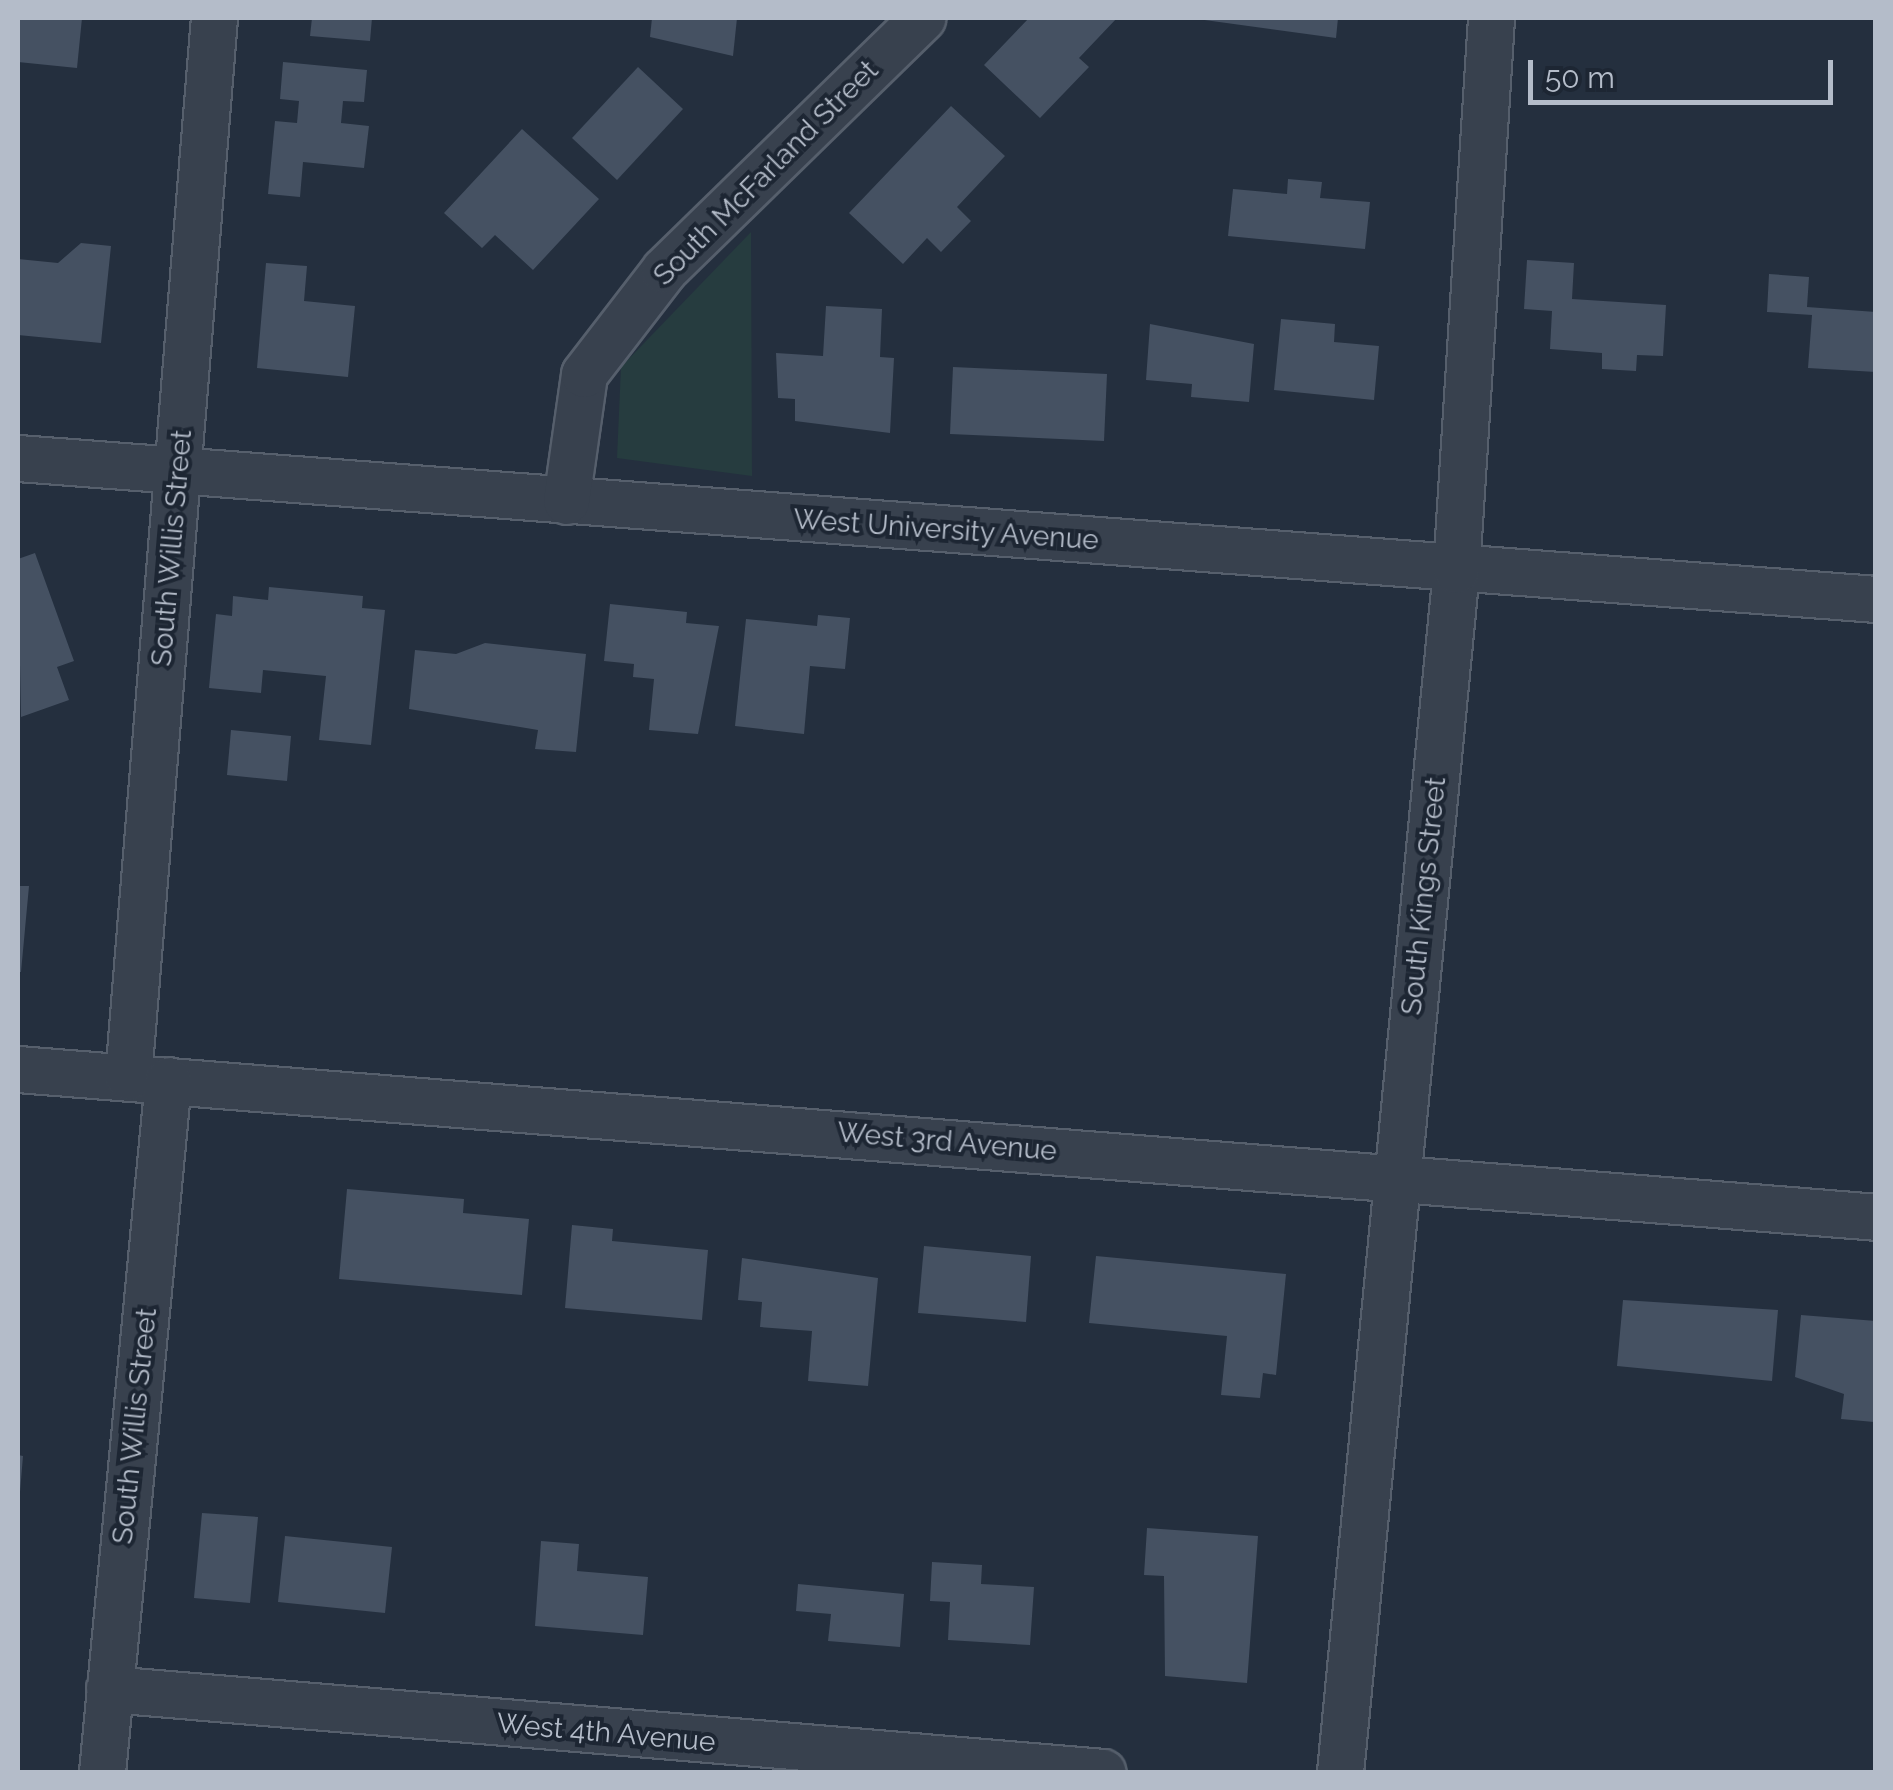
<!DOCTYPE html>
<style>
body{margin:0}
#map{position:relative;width:1893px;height:1790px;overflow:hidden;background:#242f3e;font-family:Raleway,sans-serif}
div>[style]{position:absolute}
.green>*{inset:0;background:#263c3f}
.building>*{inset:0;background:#455162}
.roads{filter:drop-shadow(2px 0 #565f6c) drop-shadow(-2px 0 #565f6c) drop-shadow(0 2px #565f6c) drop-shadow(0 -2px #565f6c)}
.minor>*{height:45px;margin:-22.5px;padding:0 22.5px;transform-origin:22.5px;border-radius:22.5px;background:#38414e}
span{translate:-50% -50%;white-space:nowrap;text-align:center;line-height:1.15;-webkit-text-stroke:8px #1d2633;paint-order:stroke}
.street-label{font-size:28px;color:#b4bcc9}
.frame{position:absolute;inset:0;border:20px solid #b4bcc9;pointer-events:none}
.scale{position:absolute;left:1528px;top:60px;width:305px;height:45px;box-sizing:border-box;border:5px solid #b4bcc9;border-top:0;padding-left:12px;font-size:30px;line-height:35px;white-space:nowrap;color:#b4bcc9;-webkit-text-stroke:8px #1d2633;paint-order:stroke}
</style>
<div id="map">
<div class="green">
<div style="clip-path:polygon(751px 232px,752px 476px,617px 458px,621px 367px)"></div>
</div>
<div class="building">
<div style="clip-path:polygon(18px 18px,82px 18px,77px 68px,18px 62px)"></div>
<div style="clip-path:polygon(312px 18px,372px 18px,370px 41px,310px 36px)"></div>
<div style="clip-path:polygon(652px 18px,737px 18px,733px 56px,650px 37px)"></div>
<div style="clip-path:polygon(1029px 18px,1117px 18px,1079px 58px,1089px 67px,1040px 118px,984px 65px)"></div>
<div style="clip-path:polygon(1190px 18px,1338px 18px,1336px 38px)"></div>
<div style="clip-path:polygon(283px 62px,367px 70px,364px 102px,343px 101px,341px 123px,369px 126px,364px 168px,303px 162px,300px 197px,268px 194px,275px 121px,297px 123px,299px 101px,280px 99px)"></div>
<div style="clip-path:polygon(638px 67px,683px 109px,617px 180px,572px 138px)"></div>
<div style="clip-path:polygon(951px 106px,1005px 156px,957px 207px,971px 221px,941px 252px,927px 238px,903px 264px,849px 213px)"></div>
<div style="clip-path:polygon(522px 129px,599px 199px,533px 270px,495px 235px,482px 248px,444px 213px)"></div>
<div style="clip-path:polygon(1288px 179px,1322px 182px,1320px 198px,1370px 202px,1365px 249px,1228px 236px,1233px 189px,1287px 194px)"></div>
<div style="clip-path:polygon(81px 243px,111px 246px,101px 343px,18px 335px,18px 259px,58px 263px)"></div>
<div style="clip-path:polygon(1527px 260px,1574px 263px,1572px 299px,1666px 305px,1663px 356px,1637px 355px,1636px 371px,1602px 369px,1602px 353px,1550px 349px,1552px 311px,1524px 309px)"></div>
<div style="clip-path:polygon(266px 263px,307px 266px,304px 301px,355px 306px,348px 377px,257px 368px)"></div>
<div style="clip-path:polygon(1769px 274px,1809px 277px,1807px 307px,1876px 312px,1876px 372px,1808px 368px,1812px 315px,1767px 312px)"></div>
<div style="clip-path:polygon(826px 306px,882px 309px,880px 357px,894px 358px,890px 433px,795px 421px,795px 399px,778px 398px,776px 353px,823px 356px)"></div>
<div style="clip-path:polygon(1281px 319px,1335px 324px,1334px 342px,1379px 346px,1374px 400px,1274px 390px)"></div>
<div style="clip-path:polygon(1150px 324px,1254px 344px,1249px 402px,1191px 397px,1192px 384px,1146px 380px)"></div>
<div style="clip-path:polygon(953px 367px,1107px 374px,1104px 441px,950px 434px)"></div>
<div style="clip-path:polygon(35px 553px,74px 661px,57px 667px,69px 700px,21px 717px,18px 559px)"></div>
<div style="clip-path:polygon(269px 587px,363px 596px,362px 608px,385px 610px,371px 745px,319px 740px,326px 676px,263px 670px,261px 693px,209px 688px,216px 614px,232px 616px,233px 596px,268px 600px)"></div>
<div style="clip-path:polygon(610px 604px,687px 612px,686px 623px,719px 626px,698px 734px,649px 730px,654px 679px,633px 677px,634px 664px,604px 661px)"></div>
<div style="clip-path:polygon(818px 615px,850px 618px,845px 669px,810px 666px,804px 734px,735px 726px,746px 619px,817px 626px)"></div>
<div style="clip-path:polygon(485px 643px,586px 654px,576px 752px,535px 749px,538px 730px,409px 709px,415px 650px,456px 654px)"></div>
<div style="clip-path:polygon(231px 730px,291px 736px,287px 781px,227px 775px)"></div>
<div style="clip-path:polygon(18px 886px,29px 886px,21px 972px,18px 972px)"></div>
<div style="clip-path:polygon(347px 1189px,464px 1199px,463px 1213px,529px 1219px,522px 1295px,339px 1279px)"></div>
<div style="clip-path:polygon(572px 1225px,613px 1229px,612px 1241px,708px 1250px,702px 1320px,565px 1308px)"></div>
<div style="clip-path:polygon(924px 1246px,1031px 1256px,1026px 1322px,918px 1313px)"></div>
<div style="clip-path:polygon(1096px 1256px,1286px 1274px,1276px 1375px,1263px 1373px,1260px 1398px,1221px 1395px,1227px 1336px,1089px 1323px)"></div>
<div style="clip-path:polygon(742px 1258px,878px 1278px,868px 1386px,808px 1381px,812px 1331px,760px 1327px,762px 1302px,738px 1300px)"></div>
<div style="clip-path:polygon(1623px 1300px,1778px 1310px,1772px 1381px,1617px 1366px)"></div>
<div style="clip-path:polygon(1801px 1315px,1876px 1321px,1874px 1422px,1841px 1419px,1844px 1394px,1795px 1377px)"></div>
<div style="clip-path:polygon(18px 1455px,23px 1456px,20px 1492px,18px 1491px)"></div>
<div style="clip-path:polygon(202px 1513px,258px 1517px,250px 1603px,194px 1598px)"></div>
<div style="clip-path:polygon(1147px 1528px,1258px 1536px,1247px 1683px,1165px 1676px,1164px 1576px,1144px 1575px)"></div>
<div style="clip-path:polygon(285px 1536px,392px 1547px,385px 1613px,278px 1602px)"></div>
<div style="clip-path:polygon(541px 1541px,579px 1544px,577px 1571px,648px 1577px,643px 1635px,535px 1626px)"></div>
<div style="clip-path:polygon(932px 1562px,982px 1565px,981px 1584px,1034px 1587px,1030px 1645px,948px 1640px,950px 1602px,930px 1601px)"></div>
<div style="clip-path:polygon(798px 1584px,904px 1594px,900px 1647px,828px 1641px,831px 1614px,796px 1611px)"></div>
</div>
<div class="roads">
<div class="minor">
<div style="left:18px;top:458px;width:1863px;rotate:4.34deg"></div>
<div style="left:566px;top:501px;width:128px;rotate:-81.9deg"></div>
<div style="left:584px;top:374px;width:131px;rotate:-52.4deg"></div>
<div style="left:664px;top:270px;width:361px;rotate:-44.3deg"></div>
<div style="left:18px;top:1069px;width:1864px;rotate:4.55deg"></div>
<div style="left:128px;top:1077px;width:1062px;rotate:-85.36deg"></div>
<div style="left:109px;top:1689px;width:997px;rotate:4.77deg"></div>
<div style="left:102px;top:1772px;width:695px;rotate:-84.55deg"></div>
<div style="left:1340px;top:1772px;width:1208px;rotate:-84.49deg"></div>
<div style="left:1456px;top:570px;width:553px;rotate:-86.37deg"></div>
</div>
</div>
<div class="street-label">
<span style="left:766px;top:173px;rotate:-45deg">South McFarland Street</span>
<span style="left:946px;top:530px;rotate:4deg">West University Avenue</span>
<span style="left:172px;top:548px;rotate:-85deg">South Willis Street</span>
<span style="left:1424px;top:896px;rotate:-84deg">South Kings Street</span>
<span style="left:947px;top:1142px;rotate:5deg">West 3rd Avenue</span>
<span style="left:135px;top:1426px;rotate:-84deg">South Willis Street</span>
<span style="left:606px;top:1733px;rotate:5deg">West 4th Avenue</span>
</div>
<div class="frame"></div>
<div class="scale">50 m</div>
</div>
